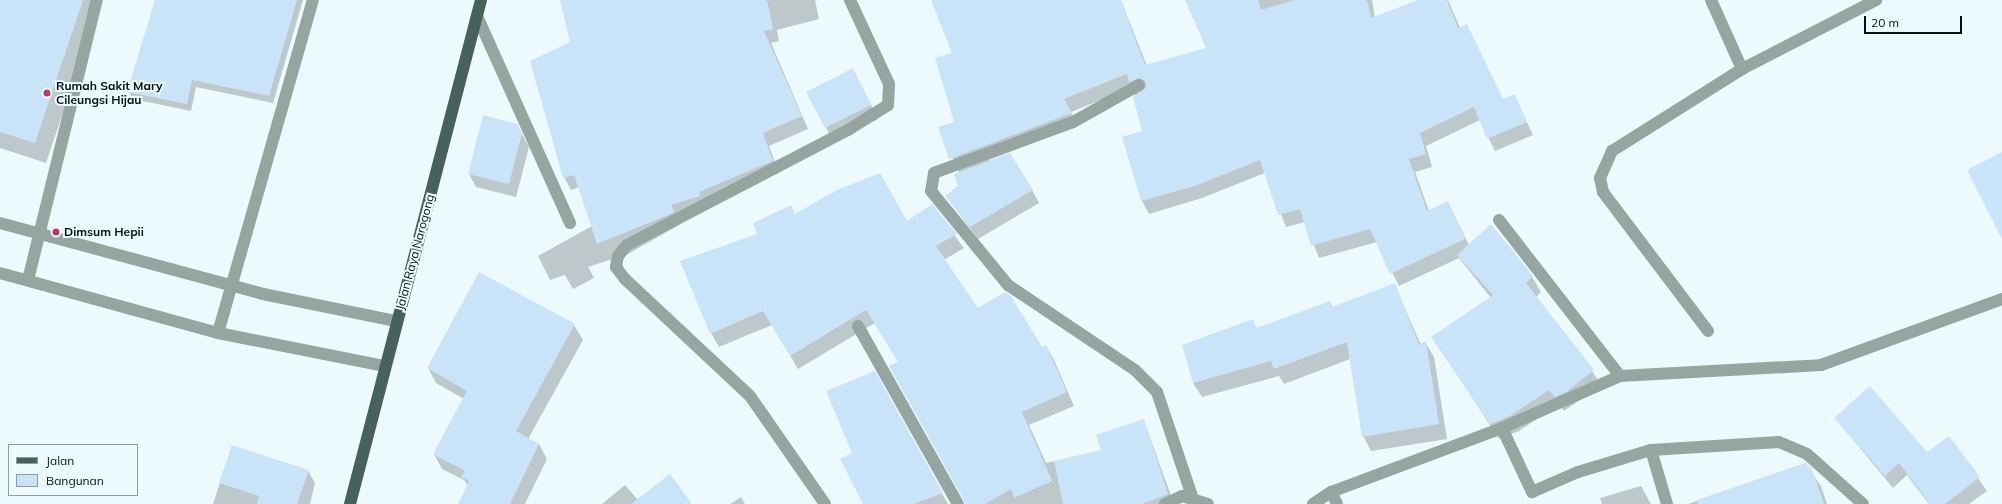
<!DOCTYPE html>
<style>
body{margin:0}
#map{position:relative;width:2002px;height:504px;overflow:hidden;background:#ecfafd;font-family:Mulish,sans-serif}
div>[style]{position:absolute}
.shadow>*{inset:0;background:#0003}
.building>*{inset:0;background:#c9e4f8}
.lane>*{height:12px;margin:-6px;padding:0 6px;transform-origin:6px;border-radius:6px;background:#97a5a1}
.street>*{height:12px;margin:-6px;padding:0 6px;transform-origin:6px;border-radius:6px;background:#97a5a1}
.primary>*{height:12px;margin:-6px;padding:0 6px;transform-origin:6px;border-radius:6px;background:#48625b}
.dots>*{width:11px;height:11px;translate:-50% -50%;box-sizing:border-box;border:2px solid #ecfafd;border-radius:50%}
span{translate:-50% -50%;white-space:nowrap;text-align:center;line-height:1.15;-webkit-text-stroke:4px #ecfafd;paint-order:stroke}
.poi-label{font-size:12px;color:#061315;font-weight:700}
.left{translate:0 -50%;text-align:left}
.street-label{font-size:12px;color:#061315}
.legend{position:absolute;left:8px;top:444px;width:130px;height:52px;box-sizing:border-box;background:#ecfafd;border:1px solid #909ea0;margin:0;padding:5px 7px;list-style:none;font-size:12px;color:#061315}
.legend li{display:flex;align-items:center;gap:8px;height:20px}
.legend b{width:20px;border:1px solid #909ea0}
.scale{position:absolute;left:1864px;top:16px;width:98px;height:18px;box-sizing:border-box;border:2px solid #061315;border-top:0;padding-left:5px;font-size:12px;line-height:14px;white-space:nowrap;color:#061315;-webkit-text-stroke:3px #ecfafd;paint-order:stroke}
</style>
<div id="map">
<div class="shadow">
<div style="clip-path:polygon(0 0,101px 0,46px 163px,0 148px)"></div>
<div style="clip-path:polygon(155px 0,303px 0,273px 103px,196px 87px,191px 111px,133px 99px,129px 92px)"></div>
<div style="clip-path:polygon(561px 0,815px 0,819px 19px,777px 30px,779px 41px,771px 43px,808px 129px,769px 146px,779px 173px,679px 217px,681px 224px,628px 254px,588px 267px,594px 278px,573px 289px,565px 275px,550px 280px,538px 256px,592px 226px,579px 187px,571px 190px,564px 177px,571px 42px)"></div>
<div style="clip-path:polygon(932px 0,1121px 0,1147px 66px,1208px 48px,1187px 0,1372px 0,1375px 18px,1421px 0,1448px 0,1460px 28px,1503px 100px,1514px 95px,1533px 135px,1495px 151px,1480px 120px,1426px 146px,1432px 167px,1415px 172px,1429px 211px,1448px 203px,1469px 245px,1491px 226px,1532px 277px,1541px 292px,1536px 297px,1602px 385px,1564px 411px,1559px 404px,1519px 431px,1499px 439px,1433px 337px,1491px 298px,1459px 258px,1399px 286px,1377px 242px,1319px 258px,1305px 222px,1286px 227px,1265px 173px,1202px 198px,1149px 214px,1142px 201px,1123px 138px,1143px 132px,1133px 87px,1071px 112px,1078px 126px,989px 160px,1032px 190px,1039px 203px,978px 239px,946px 196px,959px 186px,959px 173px,940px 127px,955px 122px,953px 54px)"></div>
<div style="clip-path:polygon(860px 83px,878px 119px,833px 141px,807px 92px)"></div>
<div style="clip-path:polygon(517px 125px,529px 147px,516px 197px,476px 187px,469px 174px)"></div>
<div style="clip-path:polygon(932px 206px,964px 248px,944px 260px,977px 310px,1042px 348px,1046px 346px,1054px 360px,1074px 406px,1029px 425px,1046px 463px,1102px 451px,1144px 421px,1174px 504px,966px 504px,899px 363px,875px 323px,798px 369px,772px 325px,719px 347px,711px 333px,758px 235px,795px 215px,907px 222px)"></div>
<div style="clip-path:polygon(480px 274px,574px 325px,583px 340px,528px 439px,539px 444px,547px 459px,525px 504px,459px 504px,468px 486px,464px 480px,442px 469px,434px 454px,464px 399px,436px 383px,428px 368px)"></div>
<div style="clip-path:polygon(1394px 284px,1421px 345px,1425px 342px,1434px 357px,1447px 439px,1371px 451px,1363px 436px,1350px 359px,1284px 384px,1279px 376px,1202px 397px,1193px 383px,1252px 321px,1257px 329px,1330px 302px,1333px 308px)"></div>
<div style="clip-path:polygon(874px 373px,948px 504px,864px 504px,853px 454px)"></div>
<div style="clip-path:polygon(1835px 418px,1927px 453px,1949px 437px,1987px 491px,1969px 504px,1929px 504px,1907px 475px,1893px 488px)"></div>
<div style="clip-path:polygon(232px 446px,308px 471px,315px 483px,310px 504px,213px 504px)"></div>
<div style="clip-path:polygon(1805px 464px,1821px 486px,1827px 504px,1688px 504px)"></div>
<div style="clip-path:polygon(625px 485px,638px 500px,691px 504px,602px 504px)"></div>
<div style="clip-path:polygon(1641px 486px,1651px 504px,1602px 504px,1600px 498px)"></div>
<div style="clip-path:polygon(741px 497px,745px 504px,730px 504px)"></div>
</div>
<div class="building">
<div style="clip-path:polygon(0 0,83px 0,35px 143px,0 132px)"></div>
<div style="clip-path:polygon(155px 0,297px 0,269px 96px,192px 80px,187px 104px,127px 92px)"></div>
<div style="clip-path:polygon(560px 0,767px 0,773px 29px,764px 31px,802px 116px,763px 133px,773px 161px,699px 192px,700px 196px,671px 205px,674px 212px,666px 216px,597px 244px,574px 175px,563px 178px,530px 61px,570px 42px)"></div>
<div style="clip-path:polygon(931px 0,1121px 0,1145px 65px,1206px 48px,1185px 0,1258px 0,1261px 10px,1295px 0,1367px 0,1371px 18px,1418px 0,1447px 0,1458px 28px,1467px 24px,1503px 99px,1515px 94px,1527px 122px,1487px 139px,1474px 107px,1420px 133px,1426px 154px,1409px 159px,1427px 211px,1448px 201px,1465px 239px,1390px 274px,1370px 229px,1311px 246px,1300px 209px,1278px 215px,1260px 160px,1195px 186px,1141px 201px,1122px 137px,1142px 131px,1133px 97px,1146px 88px,1145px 81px,1139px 78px,1129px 82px,1127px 74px,1064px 99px,1072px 113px,949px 159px,938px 127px,954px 122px,935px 58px,952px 53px)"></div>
<div style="clip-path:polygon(853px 68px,871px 105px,825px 128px,806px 92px)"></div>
<div style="clip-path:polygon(483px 115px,517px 124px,522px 133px,509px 184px,468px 174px)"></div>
<div style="clip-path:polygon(2002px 152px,2002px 239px,1967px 170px)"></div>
<div style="clip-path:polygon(1010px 153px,1033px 190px,970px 227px,945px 196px,958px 186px,954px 174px)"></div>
<div style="clip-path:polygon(880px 173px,907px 221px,932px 204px,957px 234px,936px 246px,978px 308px,1005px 292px,1011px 296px,1042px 347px,1046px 345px,1067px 392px,1022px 412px,1052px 481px,1014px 498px,1011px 489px,985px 504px,966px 504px,889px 366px,898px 362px,866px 310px,790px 356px,763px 311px,710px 334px,680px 261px,757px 234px,753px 223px,791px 205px,795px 214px,837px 190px)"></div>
<div style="clip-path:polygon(1491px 224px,1533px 276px,1526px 283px,1594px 370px,1566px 392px,1555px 397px,1549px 390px,1510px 416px,1490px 424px,1431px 337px,1493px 295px,1457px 255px)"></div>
<div style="clip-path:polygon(479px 272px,575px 324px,516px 431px,539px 444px,510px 504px,458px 504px,469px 481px,461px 477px,465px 471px,433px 454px,467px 391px,427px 368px)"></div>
<div style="clip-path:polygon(1395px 283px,1419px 345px,1426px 341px,1439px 424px,1362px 437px,1347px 342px,1274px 369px,1271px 361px,1193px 383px,1182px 345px,1253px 319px,1256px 328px,1330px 301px,1332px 307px)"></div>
<div style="clip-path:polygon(875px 371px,943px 493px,914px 504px,863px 504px,840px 459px,852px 453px,826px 391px)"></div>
<div style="clip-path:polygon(1870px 386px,1927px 452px,1949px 436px,1980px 477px,1945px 504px,1930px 504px,1899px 463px,1885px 476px,1834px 418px)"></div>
<div style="clip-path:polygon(1144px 419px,1168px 494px,1142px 504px,1063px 504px,1054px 461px,1101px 450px,1096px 435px)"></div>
<div style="clip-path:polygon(232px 445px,309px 470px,297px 504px,257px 504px,259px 496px,219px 483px)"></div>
<div style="clip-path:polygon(1805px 463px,1812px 469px,1824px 504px,1698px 504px,1697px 500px)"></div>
<div style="clip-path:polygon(670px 474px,692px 504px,631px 504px)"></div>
</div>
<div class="lane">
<div style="left:28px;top:280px;width:288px;rotate:-76.2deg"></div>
<div style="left:218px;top:333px;width:346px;rotate:-74.1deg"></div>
</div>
<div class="street">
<div style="left:1711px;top:0;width:76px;rotate:65.8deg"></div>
<div style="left:477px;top:16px;width:227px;rotate:65.8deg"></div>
<div style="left:1139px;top:85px;width:76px;rotate:150.7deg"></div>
<div style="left:1073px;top:122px;width:148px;rotate:159.9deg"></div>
<div style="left:934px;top:173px;width:18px;rotate:99deg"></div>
<div style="left:931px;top:191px;width:122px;rotate:50.7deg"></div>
<div style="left:1008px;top:285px;width:153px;rotate:33.8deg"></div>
<div style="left:1135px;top:370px;width:31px;rotate:45deg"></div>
<div style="left:1157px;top:392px;width:113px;rotate:71.4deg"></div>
<div style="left:1499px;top:220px;width:197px;rotate:52.2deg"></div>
<div style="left:0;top:223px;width:272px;rotate:15.1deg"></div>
<div style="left:263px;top:294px;width:136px;rotate:11.5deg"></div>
<div style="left:0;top:273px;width:226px;rotate:15.4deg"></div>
<div style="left:218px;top:333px;width:169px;rotate:11.2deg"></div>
<div style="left:858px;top:326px;width:204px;rotate:60.7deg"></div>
<div style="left:1708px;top:331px;width:174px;rotate:-127.1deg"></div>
<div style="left:1603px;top:192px;width:14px;rotate:-102deg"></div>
<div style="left:1600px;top:178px;width:30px;rotate:-66deg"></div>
<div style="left:1612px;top:151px;width:154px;rotate:-32.2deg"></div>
<div style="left:1742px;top:69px;width:151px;rotate:-27.2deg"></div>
<div style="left:1502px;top:428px;width:71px;rotate:64.9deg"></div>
<div style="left:1532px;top:492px;width:50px;rotate:-23.5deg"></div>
<div style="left:1578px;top:472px;width:76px;rotate:-16.8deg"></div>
<div style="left:1651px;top:450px;width:128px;rotate:-3.6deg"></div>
<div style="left:1779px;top:442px;width:30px;rotate:23deg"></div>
<div style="left:1807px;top:454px;width:75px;rotate:41.8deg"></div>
<div style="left:1651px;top:450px;width:56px;rotate:73.5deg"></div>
<div style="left:1331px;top:492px;width:13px;rotate:63deg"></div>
<div style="left:825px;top:504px;width:131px;rotate:-124.8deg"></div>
<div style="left:750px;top:396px;width:171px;rotate:-136.9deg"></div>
<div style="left:625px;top:279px;width:15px;rotate:-127deg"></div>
<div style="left:616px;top:267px;width:11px;rotate:-80deg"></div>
<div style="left:618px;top:256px;width:14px;rotate:-51deg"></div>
<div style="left:627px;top:245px;width:249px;rotate:-27.5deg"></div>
<div style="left:848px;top:130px;width:47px;rotate:-32deg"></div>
<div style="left:888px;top:105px;width:21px;rotate:-87deg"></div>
<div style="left:889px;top:84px;width:93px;rotate:-114.9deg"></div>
<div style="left:1165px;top:504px;width:19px;rotate:-25deg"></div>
<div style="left:1182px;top:496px;width:27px;rotate:17deg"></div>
<div style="left:1313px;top:504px;width:22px;rotate:-34deg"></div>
<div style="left:1331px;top:492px;width:183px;rotate:-20.5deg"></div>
<div style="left:1502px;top:428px;width:129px;rotate:-23.8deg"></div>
<div style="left:1620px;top:376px;width:201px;rotate:-3.1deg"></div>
<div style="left:1821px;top:365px;width:193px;rotate:-20deg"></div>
</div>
<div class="primary">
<div style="left:350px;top:504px;width:521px;rotate:-75.43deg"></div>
</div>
<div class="dots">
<div style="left:47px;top:93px;background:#c33667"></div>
<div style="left:56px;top:232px;background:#c33667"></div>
</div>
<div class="poi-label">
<span class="left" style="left:56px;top:93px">Rumah Sakit Mary<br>Cileungsi Hijau</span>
<span class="left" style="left:64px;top:232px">Dimsum Hepii</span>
</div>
<div class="street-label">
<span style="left:415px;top:252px;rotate:-75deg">Jalan Raya Narogong</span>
</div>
<ul class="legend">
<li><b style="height:5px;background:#48625b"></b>Jalan</li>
<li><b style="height:11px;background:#c9e4f8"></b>Bangunan</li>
</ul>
<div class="scale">20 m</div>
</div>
